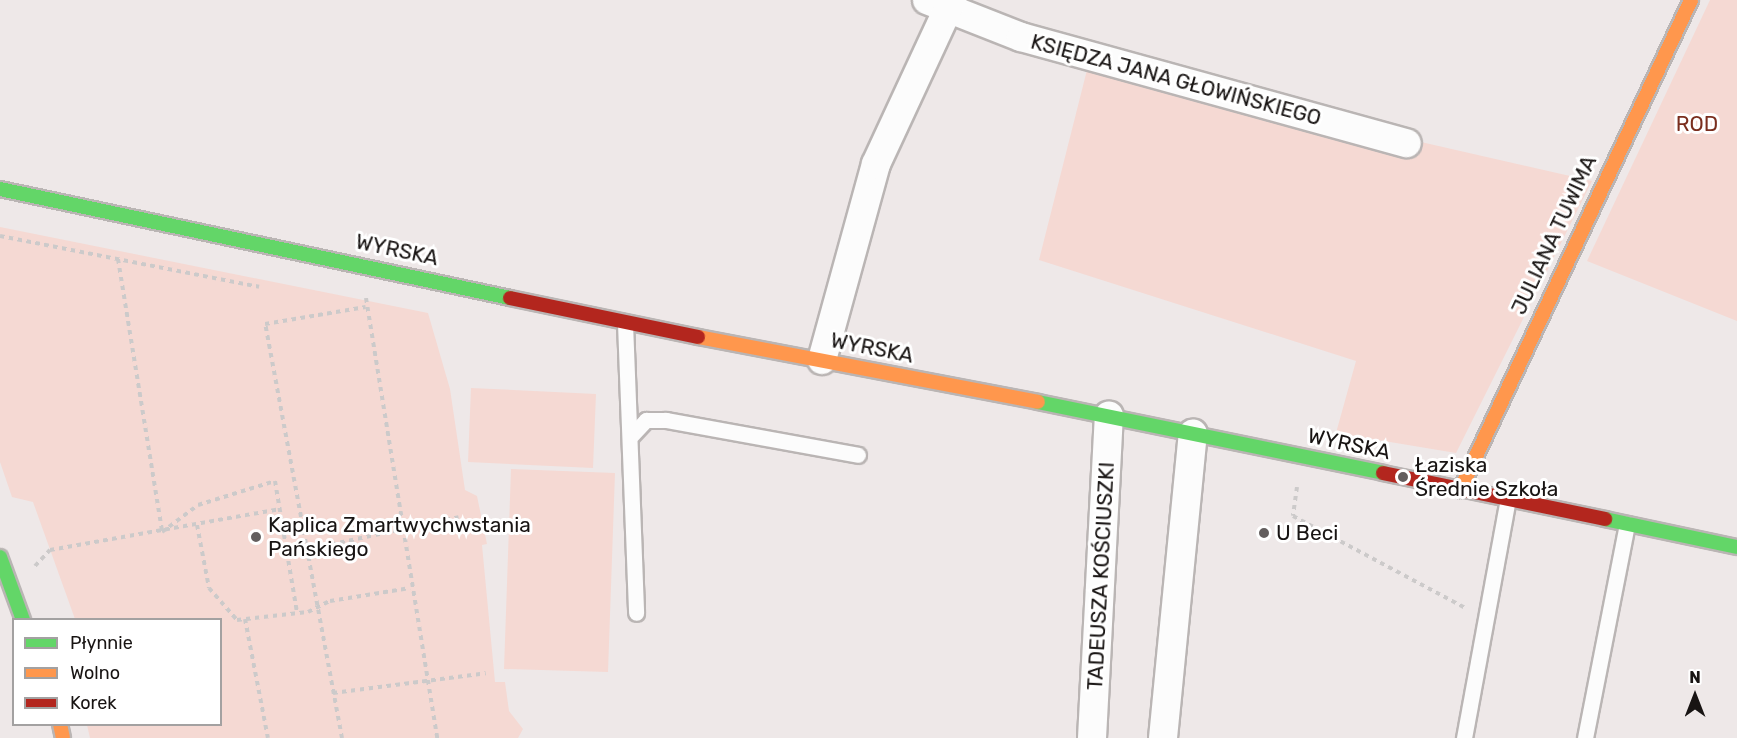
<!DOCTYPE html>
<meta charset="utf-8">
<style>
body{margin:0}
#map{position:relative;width:1737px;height:738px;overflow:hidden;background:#eee8e8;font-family:Rubik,sans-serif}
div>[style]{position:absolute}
.green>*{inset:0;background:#f5d9d3}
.path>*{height:4px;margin-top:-2px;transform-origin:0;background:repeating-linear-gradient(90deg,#cccaca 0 4.5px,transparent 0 9px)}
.roads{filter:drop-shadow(2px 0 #bab5b4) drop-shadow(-2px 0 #bab5b4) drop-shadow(0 2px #bab5b4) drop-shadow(0 -2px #bab5b4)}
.lane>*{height:15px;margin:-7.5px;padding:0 7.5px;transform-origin:7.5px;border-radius:7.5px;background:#fcfcfc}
.street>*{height:28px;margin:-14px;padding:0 14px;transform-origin:14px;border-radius:14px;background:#fcfcfc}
.fast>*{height:14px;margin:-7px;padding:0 7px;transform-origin:7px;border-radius:7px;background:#63d668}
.slow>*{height:14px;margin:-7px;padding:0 7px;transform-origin:7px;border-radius:7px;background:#ff974d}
.jam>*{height:14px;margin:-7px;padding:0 7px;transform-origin:7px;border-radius:7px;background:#b3261e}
.dots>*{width:16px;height:16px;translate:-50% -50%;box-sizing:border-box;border:3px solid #fff;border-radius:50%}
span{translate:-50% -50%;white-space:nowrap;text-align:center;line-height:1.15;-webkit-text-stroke:6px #fff;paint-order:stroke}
.street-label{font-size:21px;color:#181413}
.park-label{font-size:21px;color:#7a2e1e}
.poi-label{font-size:21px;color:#181413}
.left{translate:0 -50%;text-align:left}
.legend{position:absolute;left:12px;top:618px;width:210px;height:108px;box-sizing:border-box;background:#fff;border:2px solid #a3a1a1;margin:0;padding:8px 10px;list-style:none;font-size:18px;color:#181413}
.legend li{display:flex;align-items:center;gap:12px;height:30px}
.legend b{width:30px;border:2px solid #a3a1a1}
.north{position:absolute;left:1665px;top:666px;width:60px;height:60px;-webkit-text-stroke:4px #fff;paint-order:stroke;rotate:0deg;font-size:16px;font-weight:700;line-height:24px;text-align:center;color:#181413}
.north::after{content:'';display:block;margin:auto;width:21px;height:27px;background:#181413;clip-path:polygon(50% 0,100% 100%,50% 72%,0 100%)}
</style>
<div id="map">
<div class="green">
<div style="clip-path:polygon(1710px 0,1737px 0,1737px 321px,1587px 261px)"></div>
<div style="clip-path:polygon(1088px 66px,1592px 181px,1456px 453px,1336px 433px,1356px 361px,1039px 260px)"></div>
<div style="clip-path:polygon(0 227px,428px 313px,450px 389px,465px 490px,477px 496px,487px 544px,482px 545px,495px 682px,505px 682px,509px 711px,523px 729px,518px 738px,90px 738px,87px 725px,220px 724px,220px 620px,75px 619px,33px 502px,12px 497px,0 462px)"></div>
<div style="clip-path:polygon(471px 388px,596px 394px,593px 468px,468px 462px)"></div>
<div style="clip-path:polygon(511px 469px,615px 473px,608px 672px,504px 669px)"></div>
</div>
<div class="path">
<div style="left:0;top:236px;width:264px;rotate:11.1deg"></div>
<div style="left:118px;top:259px;width:277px;rotate:80.8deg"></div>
<div style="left:162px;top:532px;width:45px;rotate:-36.9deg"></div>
<div style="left:198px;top:505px;width:81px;rotate:-17.3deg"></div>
<div style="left:275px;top:481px;width:134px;rotate:80.5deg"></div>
<div style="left:366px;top:298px;width:446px;rotate:80.8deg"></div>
<div style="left:1297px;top:487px;width:29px;rotate:98deg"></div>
<div style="left:1293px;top:516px;width:197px;rotate:28.1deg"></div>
<div style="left:197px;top:525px;width:64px;rotate:79.2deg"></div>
<div style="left:209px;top:588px;width:43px;rotate:48.8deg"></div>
<div style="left:237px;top:620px;width:71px;rotate:-6.4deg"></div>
<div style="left:308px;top:612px;width:25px;rotate:-27deg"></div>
<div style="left:330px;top:601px;width:81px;rotate:-9.2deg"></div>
<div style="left:305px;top:550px;width:157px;rotate:-12.1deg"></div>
<div style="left:35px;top:566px;width:22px;rotate:-47deg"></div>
<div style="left:50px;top:550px;width:234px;rotate:-10.1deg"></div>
<div style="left:245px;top:619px;width:121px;rotate:79.1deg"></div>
<div style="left:333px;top:693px;width:154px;rotate:-7.4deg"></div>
<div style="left:342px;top:738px;width:421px;rotate:-100.5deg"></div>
<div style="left:265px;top:324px;width:102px;rotate:-9.6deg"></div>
</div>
<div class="roads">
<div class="lane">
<div style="left:625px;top:323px;width:290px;rotate:87.8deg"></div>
<div style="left:632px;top:435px;width:21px;rotate:-47deg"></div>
<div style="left:646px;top:420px;width:20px"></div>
<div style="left:666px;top:420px;width:195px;rotate:10.3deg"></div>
<div style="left:1464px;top:738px;width:243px;rotate:-79.6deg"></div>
<div style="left:1585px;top:738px;width:218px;rotate:-78.9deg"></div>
</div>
<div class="street">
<div style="left:927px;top:0;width:101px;rotate:21.5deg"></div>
<div style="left:1021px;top:37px;width:400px;rotate:15.4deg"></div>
<div style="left:822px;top:360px;width:203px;rotate:-74.6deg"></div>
<div style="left:876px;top:164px;width:181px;rotate:-65.1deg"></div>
<div style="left:1092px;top:738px;width:323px;rotate:-87deg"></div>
<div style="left:1163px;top:738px;width:306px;rotate:-84.4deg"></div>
</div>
<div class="fast">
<div style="left:0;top:189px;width:522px;rotate:12.06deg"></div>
<div style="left:1038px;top:402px;width:352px;rotate:11.6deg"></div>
<div style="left:1605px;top:519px;width:135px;rotate:12deg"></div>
<div style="left:0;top:557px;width:67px;rotate:69.9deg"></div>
</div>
<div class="slow">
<div style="left:698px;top:337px;width:346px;rotate:10.8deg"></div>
<div style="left:1460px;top:490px;width:542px;rotate:-64.76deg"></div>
<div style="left:60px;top:724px;width:14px;rotate:78deg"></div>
</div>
<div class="jam">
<div style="left:510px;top:298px;width:192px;rotate:11.7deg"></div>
<div style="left:1383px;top:473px;width:227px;rotate:11.7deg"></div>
</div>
</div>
<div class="dots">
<div style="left:1403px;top:477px;background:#635e5e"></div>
<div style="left:1264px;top:533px;background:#635e5e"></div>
<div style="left:256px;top:537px;background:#635e5e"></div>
</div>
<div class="street-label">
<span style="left:1176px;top:80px;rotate:15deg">KSIĘDZA JANA GŁOWIŃSKIEGO</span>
<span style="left:1554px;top:235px;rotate:-65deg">JULIANA TUWIMA</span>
<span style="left:397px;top:250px;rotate:12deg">WYRSKA</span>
<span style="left:872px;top:348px;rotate:11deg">WYRSKA</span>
<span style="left:1349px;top:444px;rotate:12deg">WYRSKA</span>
<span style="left:1101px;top:576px;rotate:-87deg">TADEUSZA KOŚCIUSZKI</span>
</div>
<div class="park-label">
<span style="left:1697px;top:124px">ROD</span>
</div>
<div class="poi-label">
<span class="left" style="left:1415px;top:477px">Łaziska<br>Średnie Szkoła</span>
<span class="left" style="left:268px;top:537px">Kaplica Zmartwychwstania<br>Pańskiego</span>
<span class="left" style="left:1276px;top:533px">U Beci</span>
</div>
<ul class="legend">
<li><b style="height:8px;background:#63d668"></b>Płynnie</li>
<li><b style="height:8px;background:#ff974d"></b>Wolno</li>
<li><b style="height:8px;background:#b3261e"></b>Korek</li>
</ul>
<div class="north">N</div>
</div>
